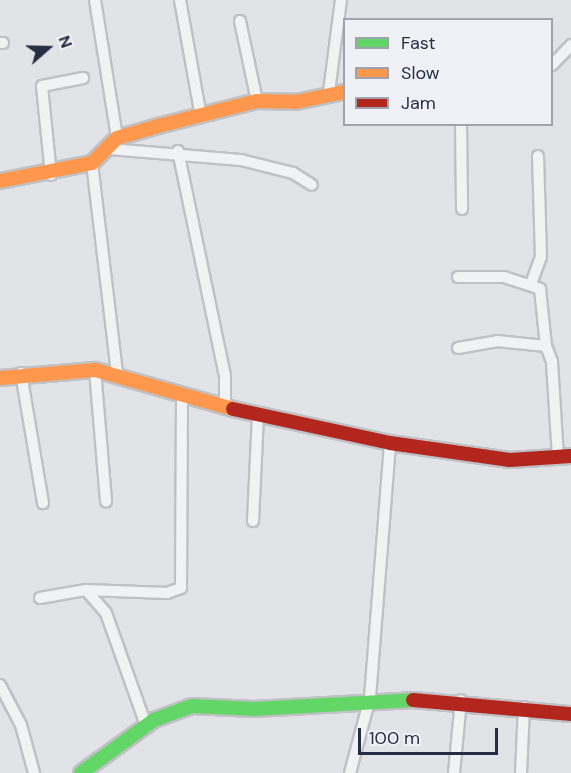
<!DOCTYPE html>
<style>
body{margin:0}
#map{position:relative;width:571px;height:773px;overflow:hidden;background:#e2e3e7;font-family:"DM Sans",sans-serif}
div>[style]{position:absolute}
.roads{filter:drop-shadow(2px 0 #c0c1c5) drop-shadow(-2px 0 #c0c1c5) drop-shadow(0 2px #c0c1c5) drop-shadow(0 -2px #c0c1c5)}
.street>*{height:10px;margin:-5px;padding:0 5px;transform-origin:5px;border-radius:5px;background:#f1f2f4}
.fast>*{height:14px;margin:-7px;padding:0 7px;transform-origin:7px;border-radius:7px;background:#63d668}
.slow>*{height:14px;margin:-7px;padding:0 7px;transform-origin:7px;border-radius:7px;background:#ff974d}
.jam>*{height:14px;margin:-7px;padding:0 7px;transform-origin:7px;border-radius:7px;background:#b3261e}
span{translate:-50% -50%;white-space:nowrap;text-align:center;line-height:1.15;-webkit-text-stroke:4.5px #eff1f7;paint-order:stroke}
.legend{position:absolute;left:343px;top:18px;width:210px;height:108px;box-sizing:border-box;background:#eff1f7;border:2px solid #9fa3af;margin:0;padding:8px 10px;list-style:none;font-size:18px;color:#262e43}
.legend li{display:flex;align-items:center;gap:12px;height:30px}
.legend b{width:30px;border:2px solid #9fa3af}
.north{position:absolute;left:18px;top:18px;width:60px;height:60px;-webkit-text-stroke:4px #eff1f7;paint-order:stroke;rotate:70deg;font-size:16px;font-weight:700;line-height:24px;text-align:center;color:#262e43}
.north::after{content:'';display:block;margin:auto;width:21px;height:27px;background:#262e43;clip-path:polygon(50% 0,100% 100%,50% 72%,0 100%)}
.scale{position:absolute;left:358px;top:728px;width:140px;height:27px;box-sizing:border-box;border:3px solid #262e43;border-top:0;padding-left:8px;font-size:18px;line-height:21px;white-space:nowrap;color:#262e43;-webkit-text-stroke:4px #eff1f7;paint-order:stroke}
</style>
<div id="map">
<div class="roads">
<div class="street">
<div style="left:95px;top:0;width:140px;rotate:80.9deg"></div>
<div style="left:180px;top:0;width:119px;rotate:79.8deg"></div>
<div style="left:240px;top:21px;width:82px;rotate:78deg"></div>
<div style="left:0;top:43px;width:3px"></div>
<div style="left:552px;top:65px;width:28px;rotate:-46deg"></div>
<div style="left:329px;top:92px;width:93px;rotate:-82.6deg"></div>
<div style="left:461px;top:124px;width:85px;rotate:89.3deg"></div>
<div style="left:110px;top:149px;width:131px;rotate:4.8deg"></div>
<div style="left:241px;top:160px;width:54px;rotate:14deg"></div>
<div style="left:293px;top:173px;width:22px;rotate:32deg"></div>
<div style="left:178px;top:151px;width:229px;rotate:78.2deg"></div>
<div style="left:225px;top:375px;width:32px;rotate:90deg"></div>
<div style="left:92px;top:163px;width:212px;rotate:83.2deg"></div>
<div style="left:51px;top:175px;width:89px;rotate:-95.8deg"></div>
<div style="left:42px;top:86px;width:42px;rotate:-11deg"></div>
<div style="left:458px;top:277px;width:46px"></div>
<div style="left:504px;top:277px;width:38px;rotate:18deg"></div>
<div style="left:540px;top:289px;width:57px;rotate:84deg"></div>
<div style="left:531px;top:284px;width:29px;rotate:-70deg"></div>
<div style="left:541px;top:257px;width:101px;rotate:-91.7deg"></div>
<div style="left:458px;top:348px;width:40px;rotate:-10deg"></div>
<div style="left:497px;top:341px;width:49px;rotate:5.8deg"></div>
<div style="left:546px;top:346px;width:17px;rotate:69deg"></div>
<div style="left:552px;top:362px;width:96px;rotate:86.4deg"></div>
<div style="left:95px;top:370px;width:132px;rotate:85.2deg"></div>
<div style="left:21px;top:373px;width:132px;rotate:80.4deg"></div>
<div style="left:253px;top:521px;width:105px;rotate:-87.3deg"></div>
<div style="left:86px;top:590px;width:30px;rotate:49deg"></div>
<div style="left:106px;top:613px;width:122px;rotate:70.4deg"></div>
<div style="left:40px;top:598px;width:47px;rotate:-9.9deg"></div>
<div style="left:86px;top:590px;width:81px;rotate:2.1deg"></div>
<div style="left:167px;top:593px;width:15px;rotate:-20deg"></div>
<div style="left:181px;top:588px;width:191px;rotate:-89.7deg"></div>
<div style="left:0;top:685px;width:45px;rotate:62.3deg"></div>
<div style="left:21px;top:725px;width:50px;rotate:74.8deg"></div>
<div style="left:350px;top:773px;width:78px;rotate:-75.1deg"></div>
<div style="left:370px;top:698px;width:256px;rotate:-85.5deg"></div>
<div style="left:454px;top:773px;width:73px;rotate:-84.5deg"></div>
<div style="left:521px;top:773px;width:66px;rotate:-87.4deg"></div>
</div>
<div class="fast">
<div style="left:81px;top:773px;width:90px;rotate:-36deg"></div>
<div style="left:154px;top:720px;width:40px;rotate:-20.2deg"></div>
<div style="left:192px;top:706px;width:62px;rotate:2.8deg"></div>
<div style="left:254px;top:709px;width:159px;rotate:-3.2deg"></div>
</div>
<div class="slow">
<div style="left:0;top:181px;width:94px;rotate:-11.1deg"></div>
<div style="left:92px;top:163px;width:35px;rotate:-45deg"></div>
<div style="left:117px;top:138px;width:43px;rotate:-16.3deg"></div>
<div style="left:158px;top:126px;width:102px;rotate:-14.2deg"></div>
<div style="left:257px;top:101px;width:39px;rotate:1deg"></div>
<div style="left:296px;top:102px;width:49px;rotate:-11.8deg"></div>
<div style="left:0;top:378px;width:95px;rotate:-4.8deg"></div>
<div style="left:95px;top:370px;width:143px;rotate:15.8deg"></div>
</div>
<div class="jam">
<div style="left:233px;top:409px;width:161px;rotate:12.2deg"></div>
<div style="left:390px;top:443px;width:121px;rotate:8.1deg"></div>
<div style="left:510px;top:460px;width:61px;rotate:-3.8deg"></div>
<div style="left:413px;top:700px;width:159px;rotate:5.1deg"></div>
</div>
</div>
<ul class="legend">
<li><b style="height:8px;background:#63d668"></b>Fast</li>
<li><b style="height:8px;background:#ff974d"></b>Slow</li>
<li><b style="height:8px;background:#b3261e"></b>Jam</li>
</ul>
<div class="north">N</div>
<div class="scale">100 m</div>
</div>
